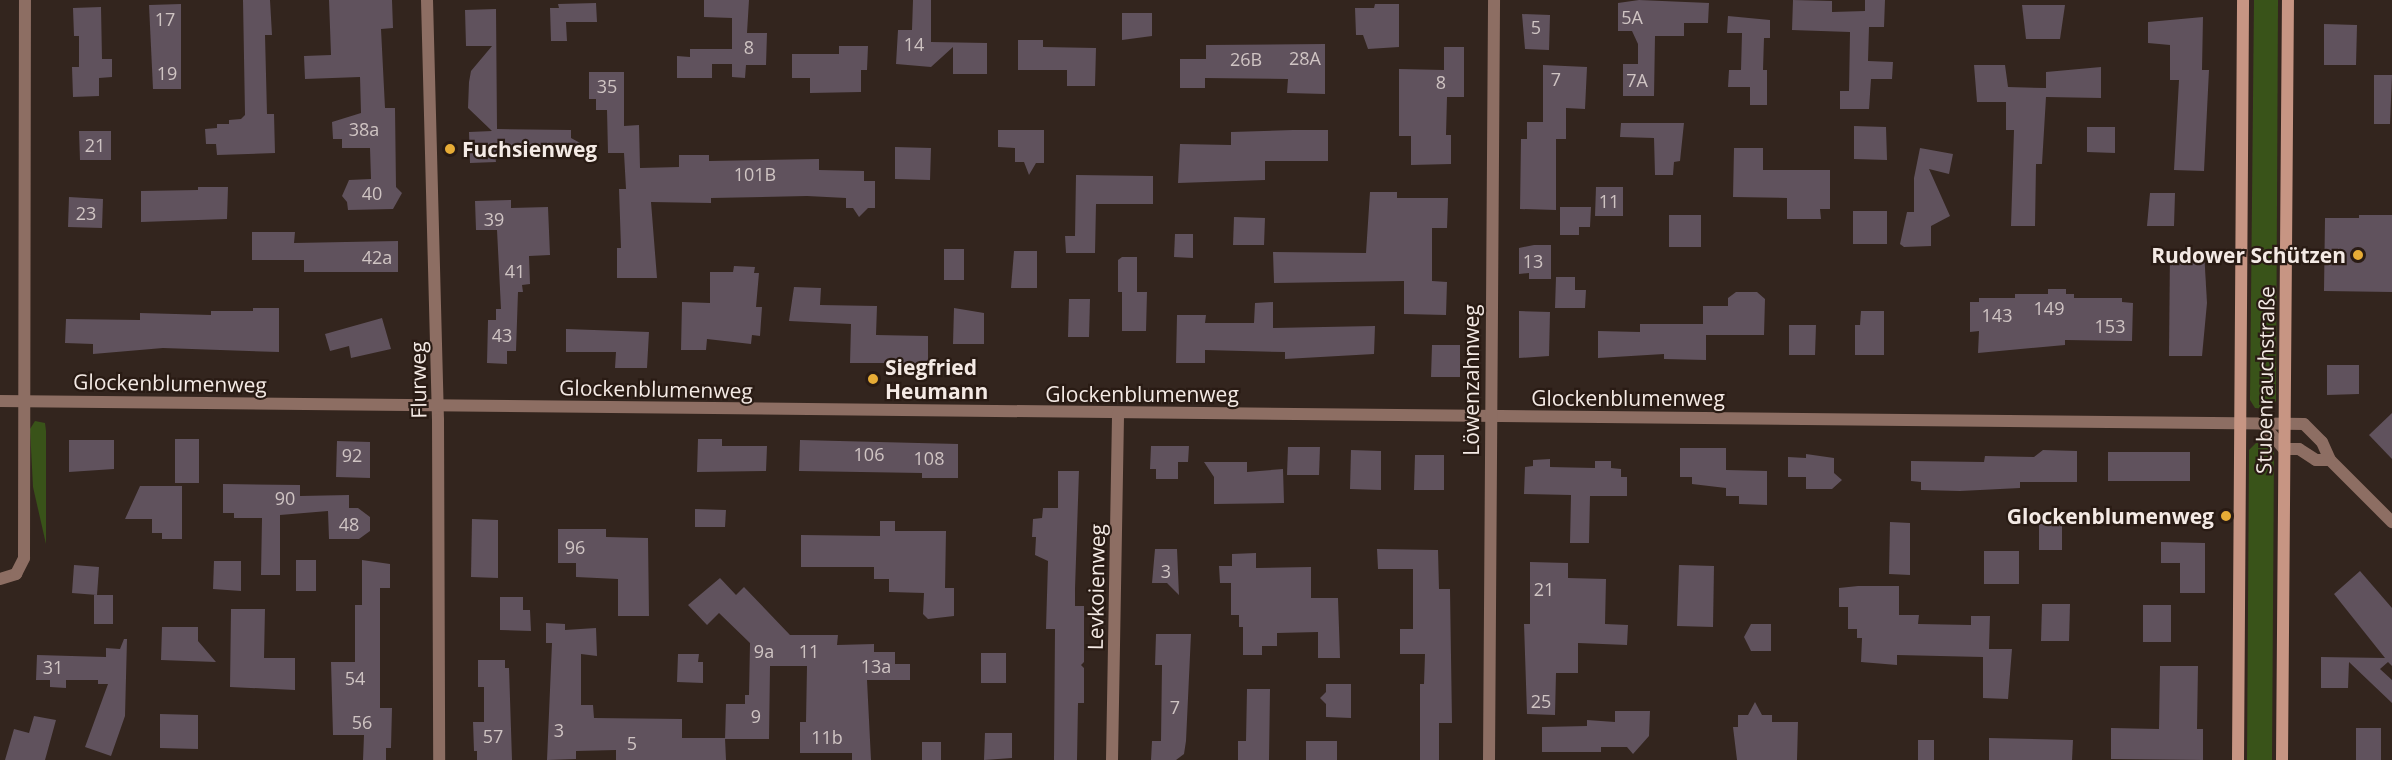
<!DOCTYPE html>
<meta charset="utf-8">
<style>
body{margin:0}
#map{position:relative;width:2392px;height:760px;overflow:hidden;background:#33251e;font-family:"Open Sans",sans-serif}
div>[style]{position:absolute}
.green>*{inset:0;background:#395319}
.building>*{inset:0;background:#60525d}
.minor>*{height:12px;margin:-6px;padding:0 6px;transform-origin:6px;border-radius:6px;background:#8d6e63}
.secondary>*{height:12px;margin:-6px;padding:0 6px;transform-origin:6px;border-radius:6px;background:#c79583}
.dots>*{width:16px;height:16px;translate:-50% -50%;box-sizing:border-box;border:3px solid #291b14;border-radius:50%}
span{translate:-50% -50%;white-space:nowrap;text-align:center;line-height:1.15;-webkit-text-stroke:4.5px #291b14;paint-order:stroke}
.number-label{font-size:18px;color:#cfc4c3}
.number-label span{-webkit-text-stroke-width:0}
.poi-label{font-size:21px;color:#f4eae5;font-weight:700}
.left{translate:0 -50%;text-align:left}
.right{translate:-100% -50%;text-align:right}
.street-label{font-size:21px;color:#f4eae5}
</style>
<div id="map">
<div class="green">
<div style="clip-path:polygon(2254px 0,2278px 0,2276px 401px,2268px 409px,2255px 408px,2250px 400px)"></div>
<div style="clip-path:polygon(35px 421px,45px 423px,46px 431px,46px 544px,33px 487px,30px 429px)"></div>
<div style="clip-path:polygon(2256px 443px,2267px 444px,2274px 450px,2272px 760px,2247px 760px,2249px 450px)"></div>
</div>
<div class="building">
<div style="clip-path:polygon(243px 0,270px 0,272px 35px,265px 35px,267px 114px,274px 114px,275px 153px,217px 155px,216px 144px,206px 144px,205px 129px,217px 128px,217px 124px,229px 124px,229px 120px,241px 119px,245px 115px)"></div>
<div style="clip-path:polygon(329px 0,392px 0,393px 28px,381px 29px,385px 108px,395px 108px,396px 187px,402px 193px,393px 209px,348px 210px,347px 202px,342px 196px,349px 180px,371px 179px,370px 148px,342px 148px,342px 139px,333px 139px,332px 122px,361px 113px,360px 77px,305px 79px,304px 56px,331px 55px)"></div>
<div style="clip-path:polygon(704px 0,749px 0,747px 33px,767px 33px,766px 65px,746px 65px,745px 78px,732px 77px,732px 64px,712px 64px,712px 78px,677px 78px,677px 56px,690px 57px,690px 49px,732px 49px,732px 18px,704px 17px)"></div>
<div style="clip-path:polygon(913px 0,931px 0,931px 42px,987px 43px,987px 74px,953px 74px,953px 47px,931px 67px,896px 64px,898px 30px,912px 30px)"></div>
<div style="clip-path:polygon(1639px 0,1709px 3px,1708px 23px,1684px 23px,1684px 36px,1655px 36px,1654px 96px,1623px 96px,1623px 64px,1638px 64px,1638px 44px,1632px 31px,1618px 31px,1618px 3px)"></div>
<div style="clip-path:polygon(1793px 0,1832px 1px,1832px 12px,1865px 11px,1865px 0,1885px 0,1884px 27px,1869px 27px,1868px 61px,1893px 62px,1892px 79px,1871px 79px,1869px 109px,1840px 109px,1840px 91px,1849px 91px,1850px 32px,1792px 30px)"></div>
<div style="clip-path:polygon(596px 3px,597px 22px,566px 22px,567px 41px,551px 41px,550px 8px,559px 8px,558px 4px)"></div>
<div style="clip-path:polygon(181px 4px,181px 89px,153px 89px,149px 5px)"></div>
<div style="clip-path:polygon(1375px 4px,1399px 4px,1399px 47px,1368px 49px,1363px 35px,1356px 35px,1355px 8px,1374px 8px)"></div>
<div style="clip-path:polygon(2022px 5px,2065px 5px,2060px 39px,2026px 39px)"></div>
<div style="clip-path:polygon(101px 7px,102px 59px,112px 59px,112px 77px,99px 78px,99px 96px,73px 97px,72px 67px,79px 67px,79px 36px,74px 36px,73px 8px)"></div>
<div style="clip-path:polygon(496px 9px,497px 129px,571px 130px,571px 138px,582px 144px,571px 149px,572px 157px,495px 155px,496px 162px,470px 163px,469px 132px,492px 131px,468px 108px,469px 82px,471px 71px,492px 46px,466px 46px,465px 10px)"></div>
<div style="clip-path:polygon(1122px 13px,1152px 13px,1152px 36px,1122px 40px)"></div>
<div style="clip-path:polygon(1522px 14px,1550px 15px,1549px 50px,1525px 49px)"></div>
<div style="clip-path:polygon(1728px 16px,1770px 20px,1770px 38px,1764px 38px,1763px 70px,1767px 70px,1767px 105px,1750px 105px,1750px 87px,1728px 87px,1729px 70px,1741px 70px,1742px 33px,1727px 33px)"></div>
<div style="clip-path:polygon(2203px 17px,2202px 70px,2209px 70px,2204px 171px,2174px 170px,2179px 80px,2170px 80px,2170px 45px,2148px 43px,2148px 22px)"></div>
<div style="clip-path:polygon(2324px 24px,2357px 25px,2356px 65px,2324px 65px)"></div>
<div style="clip-path:polygon(1018px 40px,1043px 40px,1043px 47px,1096px 48px,1095px 86px,1067px 86px,1067px 70px,1018px 70px)"></div>
<div style="clip-path:polygon(1325px 44px,1325px 94px,1287px 93px,1288px 79px,1205px 78px,1205px 88px,1180px 88px,1180px 59px,1206px 59px,1206px 45px)"></div>
<div style="clip-path:polygon(839px 46px,868px 46px,867px 70px,861px 70px,861px 92px,810px 93px,810px 78px,792px 78px,792px 54px,839px 54px)"></div>
<div style="clip-path:polygon(1444px 47px,1464px 47px,1464px 97px,1447px 97px,1446px 135px,1451px 135px,1451px 164px,1411px 165px,1411px 136px,1399px 136px,1399px 69px,1444px 70px)"></div>
<div style="clip-path:polygon(1543px 65px,1587px 67px,1585px 109px,1566px 108px,1566px 139px,1556px 139px,1556px 210px,1520px 209px,1521px 139px,1527px 139px,1527px 122px,1543px 122px)"></div>
<div style="clip-path:polygon(1974px 65px,2005px 65px,2008px 87px,2046px 88px,2046px 72px,2101px 67px,2101px 98px,2046px 97px,2042px 164px,2036px 164px,2035px 226px,2011px 226px,2014px 130px,2006px 130px,2006px 102px,1977px 102px)"></div>
<div style="clip-path:polygon(589px 72px,624px 72px,624px 126px,639px 125px,640px 168px,679px 167px,679px 155px,709px 155px,709px 161px,819px 159px,819px 170px,864px 171px,864px 181px,875px 181px,875px 208px,868px 208px,859px 217px,853px 208px,846px 208px,846px 198px,807px 196px,711px 198px,711px 203px,651px 202px,657px 278px,617px 278px,617px 248px,621px 248px,619px 189px,626px 189px,624px 153px,608px 153px,607px 110px,596px 110px,596px 99px,589px 99px)"></div>
<div style="clip-path:polygon(2374px 75px,2392px 75px,2390px 124px,2374px 124px)"></div>
<div style="clip-path:polygon(1621px 123px,1684px 123px,1680px 161px,1674px 162px,1673px 175px,1655px 175px,1654px 138px,1620px 137px)"></div>
<div style="clip-path:polygon(1854px 126px,1886px 127px,1887px 160px,1854px 159px)"></div>
<div style="clip-path:polygon(2087px 127px,2115px 127px,2115px 153px,2087px 152px)"></div>
<div style="clip-path:polygon(998px 130px,1044px 130px,1044px 163px,1036px 163px,1029px 175px,1024px 162px,1015px 162px,1015px 148px,998px 147px)"></div>
<div style="clip-path:polygon(1293px 130px,1328px 130px,1328px 161px,1265px 161px,1265px 180px,1178px 183px,1180px 144px,1231px 145px,1231px 132px)"></div>
<div style="clip-path:polygon(79px 131px,111px 131px,111px 160px,80px 160px)"></div>
<div style="clip-path:polygon(895px 147px,931px 148px,930px 180px,895px 179px)"></div>
<div style="clip-path:polygon(1734px 148px,1763px 148px,1763px 170px,1830px 170px,1830px 209px,1820px 209px,1821px 219px,1787px 219px,1787px 198px,1733px 197px)"></div>
<div style="clip-path:polygon(1920px 148px,1953px 154px,1949px 174px,1929px 169px,1950px 216px,1931px 226px,1931px 246px,1904px 247px,1900px 244px,1907px 212px,1914px 212px,1914px 178px)"></div>
<div style="clip-path:polygon(1076px 175px,1153px 176px,1153px 204px,1096px 204px,1095px 253px,1066px 253px,1065px 236px,1075px 236px)"></div>
<div style="clip-path:polygon(198px 187px,228px 187px,227px 219px,141px 222px,141px 191px,198px 190px)"></div>
<div style="clip-path:polygon(1596px 187px,1623px 187px,1623px 216px,1595px 216px)"></div>
<div style="clip-path:polygon(1370px 192px,1397px 192px,1397px 198px,1448px 198px,1447px 228px,1432px 228px,1432px 281px,1447px 282px,1446px 315px,1404px 314px,1404px 281px,1274px 283px,1273px 252px,1366px 253px)"></div>
<div style="clip-path:polygon(2150px 193px,2175px 193px,2174px 226px,2147px 226px)"></div>
<div style="clip-path:polygon(69px 197px,103px 199px,102px 228px,68px 227px)"></div>
<div style="clip-path:polygon(511px 200px,511px 208px,548px 207px,550px 255px,529px 256px,530px 284px,522px 285px,523px 292px,518px 292px,516px 351px,507px 351px,507px 364px,487px 363px,488px 320px,496px 320px,496px 309px,501px 309px,497px 230px,476px 230px,475px 201px)"></div>
<div style="clip-path:polygon(1560px 207px,1591px 207px,1590px 227px,1579px 227px,1579px 235px,1560px 235px)"></div>
<div style="clip-path:polygon(1853px 211px,1887px 211px,1887px 244px,1853px 244px)"></div>
<div style="clip-path:polygon(1669px 215px,1701px 215px,1701px 247px,1669px 247px)"></div>
<div style="clip-path:polygon(2359px 215px,2392px 215px,2392px 292px,2324px 291px,2325px 218px,2359px 218px)"></div>
<div style="clip-path:polygon(1234px 217px,1265px 218px,1264px 245px,1233px 245px)"></div>
<div style="clip-path:polygon(252px 232px,295px 232px,294px 243px,398px 241px,398px 272px,304px 272px,304px 260px,252px 260px)"></div>
<div style="clip-path:polygon(1175px 234px,1193px 234px,1193px 258px,1174px 257px)"></div>
<div style="clip-path:polygon(1534px 245px,1551px 245px,1551px 279px,1529px 279px,1529px 273px,1519px 274px,1519px 248px)"></div>
<div style="clip-path:polygon(944px 249px,964px 249px,964px 280px,944px 280px)"></div>
<div style="clip-path:polygon(2170px 250px,2204px 251px,2207px 303px,2202px 356px,2169px 356px)"></div>
<div style="clip-path:polygon(1014px 251px,1037px 251px,1037px 288px,1011px 288px)"></div>
<div style="clip-path:polygon(1122px 257px,1137px 257px,1137px 292px,1147px 292px,1146px 331px,1122px 331px,1122px 292px,1118px 292px,1118px 260px)"></div>
<div style="clip-path:polygon(734px 266px,755px 267px,754px 273px,759px 273px,756px 307px,762px 307px,760px 336px,752px 335px,751px 344px,707px 339px,706px 350px,681px 350px,682px 302px,710px 303px,710px 272px,733px 272px)"></div>
<div style="clip-path:polygon(1556px 277px,1575px 277px,1575px 290px,1586px 290px,1585px 308px,1555px 308px)"></div>
<div style="clip-path:polygon(794px 287px,821px 288px,820px 305px,877px 306px,876px 335px,928px 336px,928px 369px,895px 369px,895px 363px,850px 363px,851px 324px,789px 321px)"></div>
<div style="clip-path:polygon(2048px 289px,2066px 289px,2066px 294px,2074px 294px,2074px 298px,2122px 298px,2122px 302px,2133px 303px,2132px 341px,2065px 340px,2065px 345px,1978px 353px,1979px 331px,1970px 332px,1970px 302px,1979px 302px,1979px 298px,2015px 298px,2015px 294px,2048px 294px)"></div>
<div style="clip-path:polygon(1736px 292px,1757px 292px,1765px 299px,1764px 335px,1706px 335px,1706px 360px,1664px 359px,1664px 354px,1598px 358px,1598px 331px,1640px 332px,1640px 324px,1703px 324px,1703px 306px,1728px 306px,1728px 298px)"></div>
<div style="clip-path:polygon(1069px 299px,1090px 299px,1089px 337px,1068px 337px)"></div>
<div style="clip-path:polygon(1273px 302px,1273px 328px,1375px 326px,1374px 354px,1285px 359px,1285px 352px,1205px 350px,1205px 363px,1176px 363px,1177px 315px,1206px 315px,1205px 323px,1254px 323px,1255px 303px)"></div>
<div style="clip-path:polygon(253px 308px,279px 308px,279px 352px,163px 348px,93px 354px,93px 344px,65px 343px,66px 319px,140px 320px,140px 313px,211px 315px,211px 311px,253px 311px)"></div>
<div style="clip-path:polygon(954px 308px,984px 313px,984px 344px,953px 344px)"></div>
<div style="clip-path:polygon(1519px 311px,1550px 312px,1549px 356px,1519px 358px)"></div>
<div style="clip-path:polygon(1861px 311px,1884px 311px,1884px 355px,1855px 355px,1855px 325px,1860px 325px)"></div>
<div style="clip-path:polygon(382px 318px,391px 349px,351px 358px,349px 346px,330px 351px,325px 334px)"></div>
<div style="clip-path:polygon(1789px 325px,1816px 325px,1815px 355px,1789px 355px)"></div>
<div style="clip-path:polygon(566px 329px,649px 332px,647px 368px,615px 368px,616px 352px,566px 352px)"></div>
<div style="clip-path:polygon(1432px 345px,1460px 345px,1460px 377px,1431px 377px)"></div>
<div style="clip-path:polygon(2327px 365px,2359px 365px,2359px 394px,2327px 395px)"></div>
<div style="clip-path:polygon(2392px 413px,2392px 459px,2369px 435px)"></div>
<div style="clip-path:polygon(175px 439px,199px 439px,199px 483px,175px 483px)"></div>
<div style="clip-path:polygon(698px 439px,722px 439px,722px 446px,767px 446px,766px 471px,697px 472px)"></div>
<div style="clip-path:polygon(69px 440px,114px 440px,114px 469px,69px 472px)"></div>
<div style="clip-path:polygon(800px 440px,958px 444px,958px 478px,922px 478px,922px 473px,799px 471px)"></div>
<div style="clip-path:polygon(337px 441px,370px 442px,370px 478px,336px 477px)"></div>
<div style="clip-path:polygon(1151px 446px,1189px 446px,1188px 462px,1178px 462px,1178px 479px,1156px 479px,1156px 469px,1150px 469px)"></div>
<div style="clip-path:polygon(1288px 447px,1320px 447px,1319px 475px,1287px 475px)"></div>
<div style="clip-path:polygon(1680px 448px,1726px 448px,1726px 470px,1767px 471px,1767px 505px,1739px 504px,1739px 496px,1726px 496px,1726px 488px,1692px 484px,1692px 477px,1680px 477px)"></div>
<div style="clip-path:polygon(1351px 450px,1381px 451px,1381px 490px,1350px 489px)"></div>
<div style="clip-path:polygon(2043px 450px,2077px 451px,2077px 482px,2020px 482px,2020px 488px,1960px 491px,1921px 490px,1921px 482px,1911px 481px,1911px 461px,1984px 462px,1985px 456px,2034px 457px)"></div>
<div style="clip-path:polygon(2108px 452px,2190px 452px,2190px 481px,2108px 481px)"></div>
<div style="clip-path:polygon(1806px 454px,1834px 458px,1834px 473px,1842px 480px,1832px 489px,1806px 489px,1806px 477px,1788px 477px,1788px 457px,1806px 458px)"></div>
<div style="clip-path:polygon(1415px 455px,1444px 455px,1444px 490px,1414px 490px)"></div>
<div style="clip-path:polygon(1550px 459px,1550px 467px,1595px 468px,1595px 461px,1611px 461px,1611px 468px,1621px 469px,1621px 477px,1627px 477px,1627px 496px,1590px 496px,1589px 543px,1570px 543px,1571px 495px,1524px 494px,1525px 467px,1533px 466px,1533px 460px)"></div>
<div style="clip-path:polygon(1204px 462px,1247px 462px,1247px 472px,1283px 469px,1284px 503px,1214px 504px,1214px 477px)"></div>
<div style="clip-path:polygon(1058px 471px,1079px 471px,1075px 589px,1075px 606px,1084px 606px,1084px 662px,1081px 665px,1084px 668px,1084px 703px,1078px 703px,1077px 760px,1054px 760px,1055px 629px,1046px 629px,1048px 561px,1035px 555px,1036px 537px,1032px 537px,1033px 519px,1042px 518px,1043px 508px,1058px 508px)"></div>
<div style="clip-path:polygon(223px 484px,300px 485px,300px 496px,349px 495px,349px 508px,358px 508px,370px 517px,370px 531px,359px 539px,329px 539px,328px 511px,280px 515px,280px 575px,261px 575px,262px 518px,234px 518px,234px 513px,223px 513px)"></div>
<div style="clip-path:polygon(140px 486px,182px 486px,182px 539px,162px 539px,162px 533px,152px 533px,152px 519px,125px 519px)"></div>
<div style="clip-path:polygon(695px 509px,726px 510px,725px 527px,695px 527px)"></div>
<div style="clip-path:polygon(472px 519px,498px 520px,498px 578px,471px 577px)"></div>
<div style="clip-path:polygon(880px 521px,895px 521px,895px 531px,946px 531px,945px 588px,954px 588px,954px 616px,928px 619px,923px 614px,924px 593px,889px 592px,889px 579px,874px 579px,874px 567px,801px 567px,801px 535px,880px 536px)"></div>
<div style="clip-path:polygon(1890px 522px,1910px 523px,1910px 575px,1889px 574px)"></div>
<div style="clip-path:polygon(2039px 524px,2062px 524px,2062px 550px,2039px 550px)"></div>
<div style="clip-path:polygon(558px 529px,606px 529px,606px 537px,648px 538px,649px 616px,618px 616px,618px 579px,576px 577px,576px 563px,558px 563px)"></div>
<div style="clip-path:polygon(2161px 542px,2205px 543px,2205px 593px,2180px 593px,2180px 563px,2161px 563px)"></div>
<div style="clip-path:polygon(1155px 549px,1177px 549px,1179px 595px,1167px 583px,1152px 583px)"></div>
<div style="clip-path:polygon(1377px 549px,1438px 550px,1439px 589px,1450px 589px,1452px 723px,1439px 723px,1439px 760px,1420px 760px,1420px 684px,1424px 684px,1425px 654px,1400px 654px,1400px 629px,1413px 629px,1413px 569px,1378px 569px)"></div>
<div style="clip-path:polygon(1984px 551px,2019px 551px,2019px 584px,1984px 584px)"></div>
<div style="clip-path:polygon(1256px 553px,1256px 568px,1311px 567px,1311px 598px,1338px 598px,1340px 658px,1318px 658px,1318px 632px,1277px 633px,1277px 646px,1262px 646px,1262px 655px,1243px 655px,1243px 627px,1239px 627px,1239px 615px,1231px 615px,1231px 583px,1220px 583px,1219px 566px,1232px 566px,1232px 554px)"></div>
<div style="clip-path:polygon(296px 560px,316px 560px,316px 591px,296px 591px)"></div>
<div style="clip-path:polygon(362px 560px,390px 564px,390px 588px,380px 588px,380px 708px,392px 708px,391px 748px,386px 748px,386px 760px,363px 760px,364px 735px,333px 735px,331px 662px,355px 662px,355px 605px,362px 605px)"></div>
<div style="clip-path:polygon(214px 561px,241px 561px,241px 591px,213px 589px)"></div>
<div style="clip-path:polygon(1530px 562px,1568px 563px,1568px 578px,1606px 579px,1605px 624px,1628px 625px,1627px 645px,1578px 643px,1578px 673px,1556px 673px,1555px 715px,1527px 714px,1524px 624px,1530px 624px)"></div>
<div style="clip-path:polygon(74px 565px,99px 567px,97px 595px,72px 593px)"></div>
<div style="clip-path:polygon(1679px 565px,1714px 566px,1713px 627px,1677px 626px)"></div>
<div style="clip-path:polygon(2360px 571px,2392px 608px,2392px 666px,2388px 662px,2380px 669px,2392px 680px,2392px 703px,2349px 662px,2348px 688px,2321px 688px,2321px 657px,2385px 658px,2334px 594px)"></div>
<div style="clip-path:polygon(720px 578px,736px 595px,744px 587px,790px 635px,838px 635px,837px 645px,874px 644px,874px 652px,895px 652px,895px 664px,910px 664px,910px 680px,867px 680px,871px 760px,852px 760px,852px 753px,800px 753px,800px 722px,806px 722px,807px 666px,770px 666px,769px 739px,725px 739px,726px 704px,745px 704px,745px 695px,749px 695px,750px 643px,719px 613px,707px 625px,688px 605px)"></div>
<div style="clip-path:polygon(1858px 586px,1899px 586px,1899px 615px,1919px 615px,1918px 624px,1971px 625px,1971px 616px,1990px 616px,1989px 649px,2012px 649px,2008px 699px,1983px 698px,1983px 657px,1897px 655px,1897px 665px,1861px 662px,1862px 638px,1857px 638px,1857px 629px,1848px 629px,1848px 607px,1839px 607px,1839px 588px)"></div>
<div style="clip-path:polygon(94px 595px,113px 595px,113px 624px,94px 624px)"></div>
<div style="clip-path:polygon(500px 597px,523px 597px,523px 610px,530px 610px,531px 631px,500px 630px)"></div>
<div style="clip-path:polygon(2042px 604px,2070px 604px,2069px 641px,2041px 641px)"></div>
<div style="clip-path:polygon(2143px 605px,2171px 605px,2171px 642px,2143px 642px)"></div>
<div style="clip-path:polygon(231px 609px,265px 609px,264px 658px,295px 658px,295px 690px,230px 687px)"></div>
<div style="clip-path:polygon(546px 623px,565px 624px,565px 630px,596px 628px,597px 656px,581px 654px,581px 705px,593px 705px,594px 718px,682px 719px,682px 738px,725px 738px,726px 760px,616px 760px,616px 750px,576px 751px,576px 759px,547px 760px,552px 643px,546px 643px)"></div>
<div style="clip-path:polygon(1751px 624px,1771px 624px,1771px 651px,1751px 651px,1744px 637px)"></div>
<div style="clip-path:polygon(162px 627px,198px 627px,198px 641px,216px 662px,161px 660px)"></div>
<div style="clip-path:polygon(1156px 634px,1191px 634px,1186px 741px,1184px 754px,1176px 760px,1151px 760px,1152px 741px,1161px 741px,1162px 665px,1155px 665px)"></div>
<div style="clip-path:polygon(124px 639px,127px 639px,125px 716px,111px 756px,85px 747px,108px 684px,98px 684px,98px 680px,66px 680px,66px 688px,50px 687px,50px 680px,36px 680px,37px 655px,106px 657px,106px 648px,120px 649px)"></div>
<div style="clip-path:polygon(981px 653px,1006px 653px,1006px 683px,981px 683px)"></div>
<div style="clip-path:polygon(678px 654px,699px 654px,698px 662px,703px 662px,703px 683px,677px 682px)"></div>
<div style="clip-path:polygon(478px 660px,505px 660px,505px 668px,509px 668px,512px 760px,477px 760px,477px 751px,474px 751px,473px 722px,484px 722px,484px 687px,478px 687px)"></div>
<div style="clip-path:polygon(2160px 666px,2198px 666px,2197px 729px,2203px 729px,2203px 760px,2111px 759px,2111px 728px,2159px 729px)"></div>
<div style="clip-path:polygon(1326px 684px,1351px 684px,1351px 718px,1326px 717px,1326px 704px,1320px 698px,1326px 692px)"></div>
<div style="clip-path:polygon(1247px 689px,1270px 689px,1269px 760px,1238px 760px,1238px 741px,1246px 741px)"></div>
<div style="clip-path:polygon(1755px 702px,1762px 715px,1772px 715px,1772px 722px,1798px 722px,1797px 760px,1737px 760px,1733px 727px,1738px 727px,1738px 715px,1748px 715px)"></div>
<div style="clip-path:polygon(1615px 711px,1650px 711px,1649px 736px,1633px 754px,1627px 747px,1601px 747px,1601px 752px,1542px 752px,1542px 727px,1587px 726px,1587px 720px,1615px 722px)"></div>
<div style="clip-path:polygon(160px 714px,198px 715px,198px 749px,160px 748px)"></div>
<div style="clip-path:polygon(34px 716px,56px 720px,45px 760px,5px 760px,14px 729px,29px 733px)"></div>
<div style="clip-path:polygon(2356px 728px,2381px 728px,2381px 760px,2356px 760px)"></div>
<div style="clip-path:polygon(985px 733px,1012px 733px,1012px 758px,984px 760px)"></div>
<div style="clip-path:polygon(1989px 738px,2073px 740px,2072px 760px,1989px 760px)"></div>
<div style="clip-path:polygon(1918px 740px,1934px 740px,1934px 760px,1918px 760px)"></div>
<div style="clip-path:polygon(1306px 741px,1337px 741px,1337px 760px,1306px 760px)"></div>
<div style="clip-path:polygon(922px 742px,941px 742px,941px 760px,922px 760px)"></div>
</div>
<div class="minor">
<div style="left:427px;top:0;width:420px;rotate:88.5deg"></div>
<div style="left:438px;top:420px;width:340px;rotate:89.8deg"></div>
<div style="left:0;top:401px;width:2304px;rotate:0.57deg"></div>
<div style="left:2304px;top:424px;width:25px;rotate:45deg"></div>
<div style="left:2322px;top:442px;width:20px;rotate:66deg"></div>
<div style="left:2330px;top:460px;width:88px;rotate:45deg"></div>
<div style="left:2263px;top:424px;width:33px;rotate:50deg"></div>
<div style="left:2284px;top:449px;width:15px"></div>
<div style="left:2299px;top:449px;width:20px;rotate:33deg"></div>
<div style="left:2316px;top:460px;width:14px"></div>
<div style="left:0;top:579px;width:17px;rotate:-17deg"></div>
<div style="left:16px;top:574px;width:18px;rotate:-63deg"></div>
<div style="left:24px;top:558px;width:558px;rotate:-89.9deg"></div>
<div style="left:1112px;top:760px;width:346px;rotate:-89deg"></div>
<div style="left:1489px;top:760px;width:760px;rotate:-89.62deg"></div>
</div>
<div class="secondary">
<div style="left:2238px;top:760px;width:760px;rotate:-89.62deg"></div>
<div style="left:2282px;top:760px;width:760px;rotate:-89.55deg"></div>
</div>
<div class="dots">
<div style="left:450px;top:149px;background:#e7ac36"></div>
<div style="left:2358px;top:255px;background:#e7ac36"></div>
<div style="left:873px;top:379px;background:#e7ac36"></div>
<div style="left:2226px;top:516px;background:#e7ac36"></div>
</div>
<div class="number-label">
<span style="left:1632px;top:17px">5A</span>
<span style="left:165px;top:19px">17</span>
<span style="left:1536px;top:27px">5</span>
<span style="left:914px;top:44px">14</span>
<span style="left:749px;top:47px">8</span>
<span style="left:1305px;top:58px">28A</span>
<span style="left:1246px;top:59px">26B</span>
<span style="left:167px;top:73px">19</span>
<span style="left:1556px;top:79px">7</span>
<span style="left:1637px;top:80px">7A</span>
<span style="left:1441px;top:82px">8</span>
<span style="left:607px;top:86px">35</span>
<span style="left:364px;top:129px">38a</span>
<span style="left:95px;top:145px">21</span>
<span style="left:755px;top:174px">101B</span>
<span style="left:372px;top:193px">40</span>
<span style="left:1609px;top:201px">11</span>
<span style="left:86px;top:213px">23</span>
<span style="left:494px;top:219px">39</span>
<span style="left:377px;top:257px">42a</span>
<span style="left:1533px;top:261px">13</span>
<span style="left:515px;top:271px">41</span>
<span style="left:2049px;top:308px">149</span>
<span style="left:1997px;top:315px">143</span>
<span style="left:2110px;top:326px">153</span>
<span style="left:502px;top:335px">43</span>
<span style="left:869px;top:454px">106</span>
<span style="left:352px;top:455px">92</span>
<span style="left:929px;top:458px">108</span>
<span style="left:285px;top:498px">90</span>
<span style="left:349px;top:524px">48</span>
<span style="left:575px;top:547px">96</span>
<span style="left:1166px;top:571px">3</span>
<span style="left:1544px;top:589px">21</span>
<span style="left:764px;top:651px">9a</span>
<span style="left:809px;top:651px">11</span>
<span style="left:876px;top:666px">13a</span>
<span style="left:53px;top:667px">31</span>
<span style="left:355px;top:678px">54</span>
<span style="left:1541px;top:701px">25</span>
<span style="left:1175px;top:707px">7</span>
<span style="left:756px;top:716px">9</span>
<span style="left:362px;top:722px">56</span>
<span style="left:559px;top:730px">3</span>
<span style="left:493px;top:736px">57</span>
<span style="left:827px;top:737px">11b</span>
<span style="left:632px;top:743px">5</span>
</div>
<div class="poi-label">
<span class="left" style="left:462px;top:149px">Fuchsienweg</span>
<span class="right" style="left:2346px;top:255px">Rudower Schützen</span>
<span class="left" style="left:885px;top:379px">Siegfried<br>Heumann</span>
<span class="right" style="left:2214px;top:516px">Glockenblumenweg</span>
</div>
<div class="street-label">
<span style="left:418px;top:380px;rotate:-91deg">Flurweg</span>
<span style="left:1471px;top:380px;rotate:-90deg">Löwenzahnweg</span>
<span style="left:2265px;top:380px;rotate:-89deg">Stubenrauchstraße</span>
<span style="left:170px;top:383px;rotate:1deg">Glockenblumenweg</span>
<span style="left:656px;top:389px;rotate:1deg">Glockenblumenweg</span>
<span style="left:1142px;top:394px">Glockenblumenweg</span>
<span style="left:1628px;top:398px">Glockenblumenweg</span>
<span style="left:1096px;top:587px;rotate:-89deg">Levkoienweg</span>
</div>
</div>
